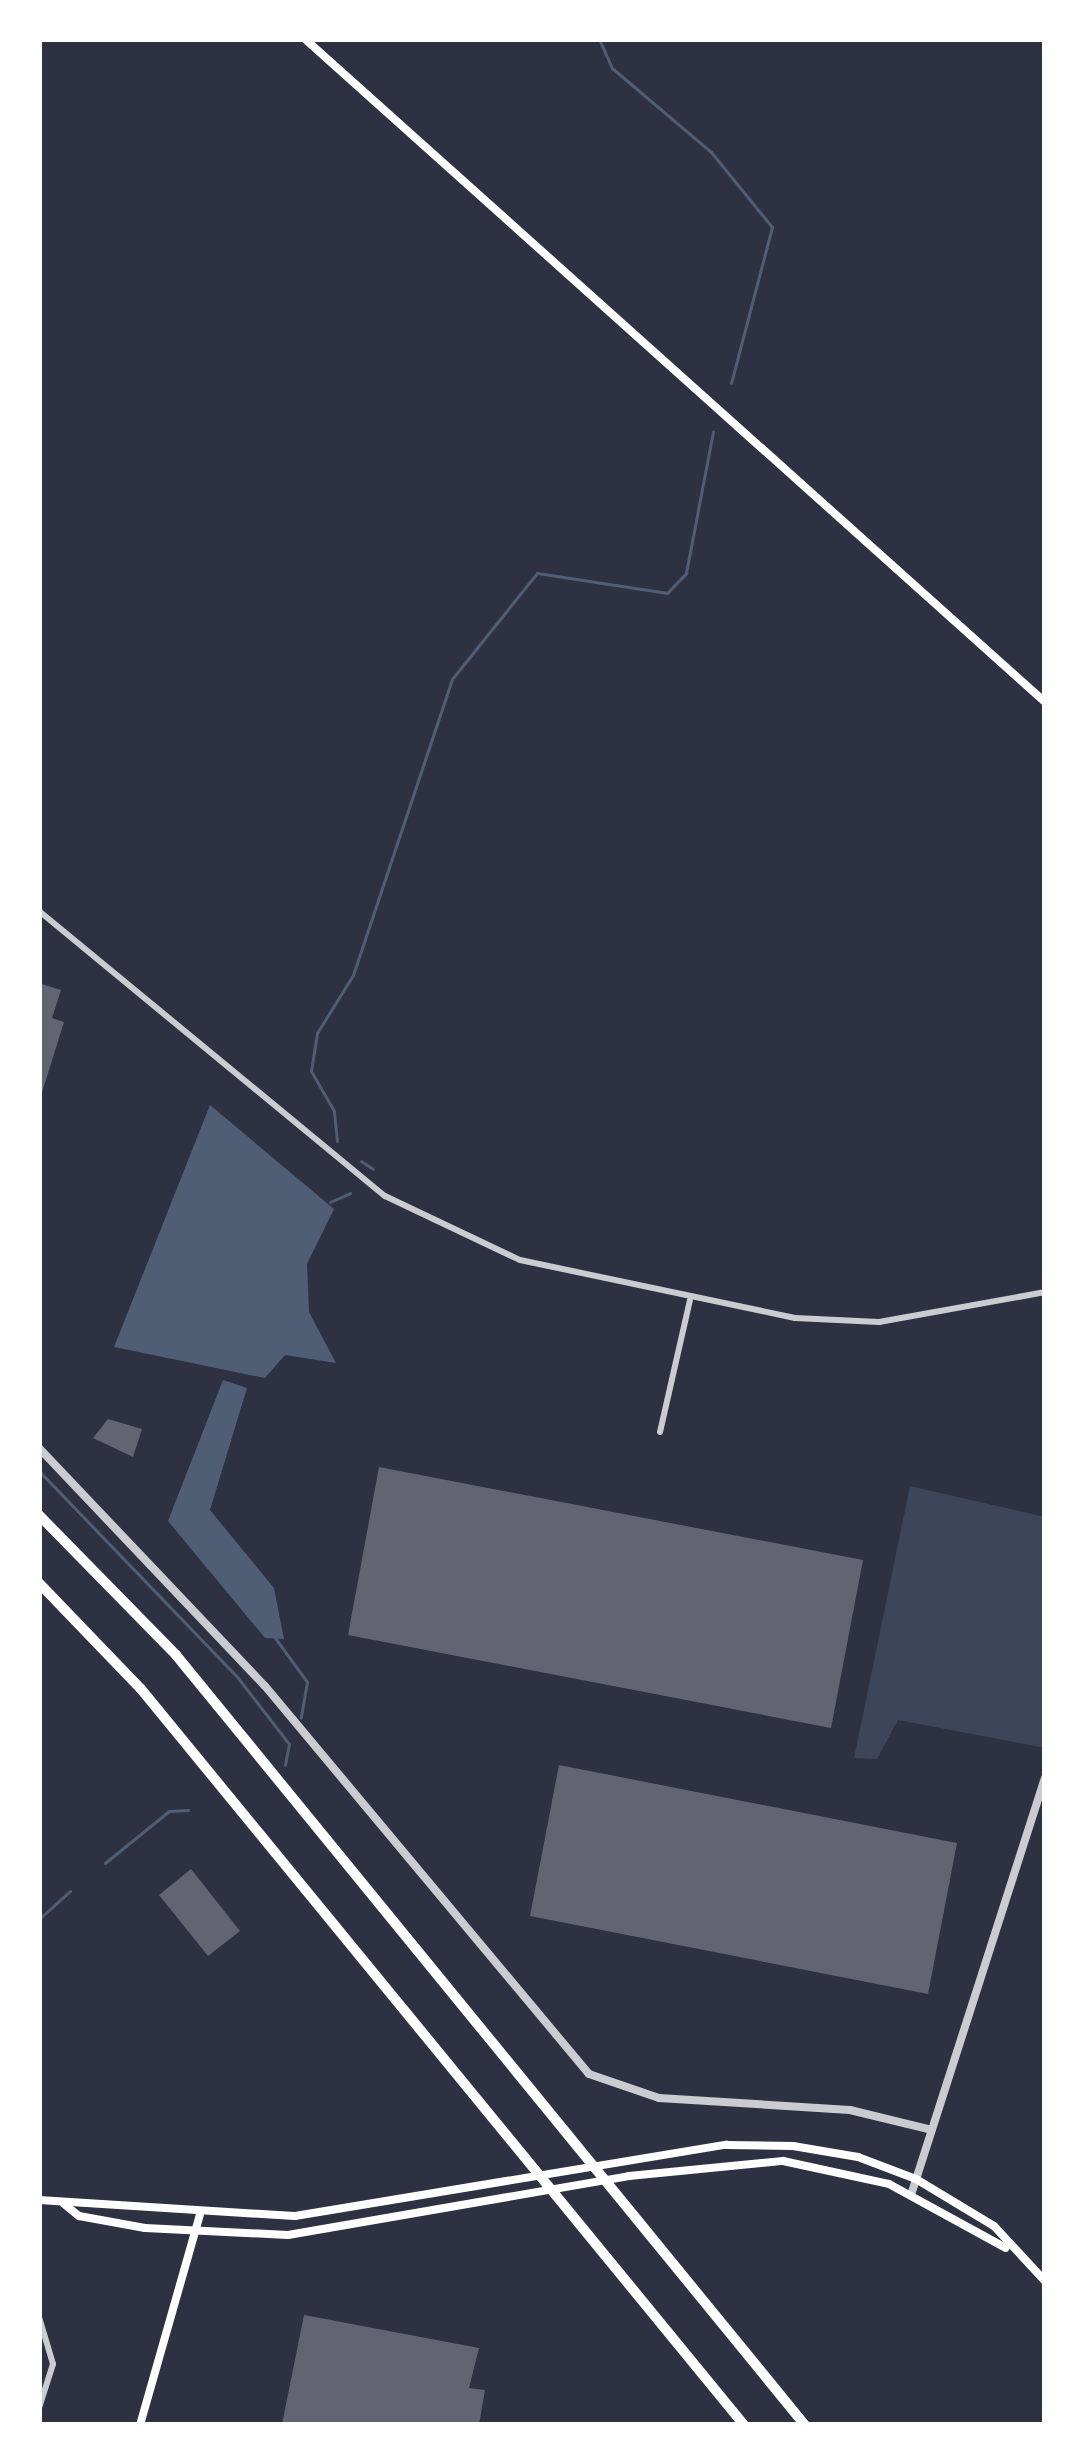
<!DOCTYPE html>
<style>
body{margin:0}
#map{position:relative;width:1084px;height:2464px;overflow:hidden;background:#2d3142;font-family:Helvetica,sans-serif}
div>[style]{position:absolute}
.green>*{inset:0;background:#3c4559}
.water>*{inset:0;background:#4f5d75}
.stream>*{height:3px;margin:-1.5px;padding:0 1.5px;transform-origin:1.5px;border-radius:1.5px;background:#4f5d75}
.building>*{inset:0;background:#626471}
.minor>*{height:6px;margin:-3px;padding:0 3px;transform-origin:3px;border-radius:3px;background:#caccd0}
.tertiary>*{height:8px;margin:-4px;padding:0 4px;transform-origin:4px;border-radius:4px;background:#caccd0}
.secondary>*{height:8px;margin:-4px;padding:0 4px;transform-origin:4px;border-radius:4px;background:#fff}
.motorway>*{height:10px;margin:-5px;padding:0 5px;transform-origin:5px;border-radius:5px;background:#fff}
span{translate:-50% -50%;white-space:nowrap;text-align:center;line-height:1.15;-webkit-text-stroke:9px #fff;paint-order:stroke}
.frame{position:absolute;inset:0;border:42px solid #fff;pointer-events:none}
</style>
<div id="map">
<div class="green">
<div style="clip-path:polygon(910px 1486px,1045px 1517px,1045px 1748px,898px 1720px,877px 1759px,854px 1758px)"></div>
</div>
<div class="water">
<div style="clip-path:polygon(210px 1105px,334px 1209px,307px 1264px,309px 1312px,336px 1363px,285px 1355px,265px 1378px,114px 1347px)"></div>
<div style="clip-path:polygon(223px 1380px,247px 1388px,210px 1510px,274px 1588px,284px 1639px,265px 1638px,168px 1521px)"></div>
</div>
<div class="stream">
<div style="left:599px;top:39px;width:32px;rotate:66deg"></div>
<div style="left:612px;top:68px;width:130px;rotate:40.3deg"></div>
<div style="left:711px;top:152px;width:97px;rotate:50.9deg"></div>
<div style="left:772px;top:227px;width:161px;rotate:104.7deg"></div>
<div style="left:337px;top:1141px;width:30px;rotate:-96deg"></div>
<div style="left:334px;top:1111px;width:46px;rotate:-119.9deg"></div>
<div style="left:311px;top:1071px;width:38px;rotate:-81deg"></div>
<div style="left:317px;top:1033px;width:68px;rotate:-58.2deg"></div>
<div style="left:353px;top:975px;width:312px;rotate:-71.5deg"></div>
<div style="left:452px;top:679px;width:136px;rotate:-51.3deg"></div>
<div style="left:537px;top:573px;width:132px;rotate:8.7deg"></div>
<div style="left:667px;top:593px;width:28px;rotate:-46deg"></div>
<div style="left:686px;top:573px;width:144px;rotate:-79.2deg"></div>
<div style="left:361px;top:1161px;width:14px;rotate:34deg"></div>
<div style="left:330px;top:1202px;width:22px;rotate:-24deg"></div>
<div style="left:39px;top:1471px;width:287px;rotate:46.1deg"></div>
<div style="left:238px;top:1678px;width:83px;rotate:52.3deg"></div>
<div style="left:289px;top:1744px;width:21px;rotate:101deg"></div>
<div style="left:273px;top:1635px;width:58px;rotate:54.1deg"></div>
<div style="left:307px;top:1682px;width:36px;rotate:100deg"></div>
<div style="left:105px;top:1863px;width:82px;rotate:-39.1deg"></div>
<div style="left:169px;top:1811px;width:19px;rotate:-3deg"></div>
<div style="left:39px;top:1919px;width:42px;rotate:-42.1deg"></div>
</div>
<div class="building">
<div style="clip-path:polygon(39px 983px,61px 990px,52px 1018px,64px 1022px,40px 1099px)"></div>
<div style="clip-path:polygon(108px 1419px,142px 1429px,133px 1457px,93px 1438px)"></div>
<div style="clip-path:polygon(379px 1467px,863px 1560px,831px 1728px,348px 1635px)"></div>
<div style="clip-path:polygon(559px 1765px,957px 1843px,928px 1994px,530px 1916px)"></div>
<div style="clip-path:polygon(191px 1869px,240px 1931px,208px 1956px,159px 1895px)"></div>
<div style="clip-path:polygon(304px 2315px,479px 2348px,469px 2388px,485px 2390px,479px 2425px,282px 2424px)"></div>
</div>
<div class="minor">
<div style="left:39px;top:911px;width:448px;rotate:39.5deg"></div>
<div style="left:385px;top:1196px;width:149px;rotate:25.4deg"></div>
<div style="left:520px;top:1260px;width:281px;rotate:11.9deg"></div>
<div style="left:795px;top:1318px;width:84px;rotate:2.7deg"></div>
<div style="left:879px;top:1322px;width:169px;rotate:-10.2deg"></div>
<div style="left:660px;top:1432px;width:135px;rotate:-77.2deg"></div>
<div style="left:39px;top:2317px;width:49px;rotate:73.4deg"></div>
<div style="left:53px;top:2364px;width:46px;rotate:107.7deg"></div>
</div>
<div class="tertiary">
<div style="left:39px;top:1448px;width:328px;rotate:46.5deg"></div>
<div style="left:265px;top:1686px;width:505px;rotate:50.14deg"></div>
<div style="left:589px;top:2074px;width:74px;rotate:18.9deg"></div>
<div style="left:659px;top:2098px;width:191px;rotate:3.6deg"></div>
<div style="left:850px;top:2110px;width:84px;rotate:13.7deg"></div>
<div style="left:911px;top:2195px;width:438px;rotate:-72.2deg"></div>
</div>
<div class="secondary">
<div style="left:305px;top:39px;width:994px;rotate:41.86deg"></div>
<div style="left:39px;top:2200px;width:256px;rotate:3.6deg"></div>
<div style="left:295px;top:2216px;width:437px;rotate:-9.4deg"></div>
<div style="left:726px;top:2145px;width:67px;rotate:0.9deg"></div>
<div style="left:793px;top:2146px;width:66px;rotate:9.6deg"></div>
<div style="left:858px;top:2157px;width:62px;rotate:20.8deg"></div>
<div style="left:916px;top:2179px;width:91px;rotate:31.1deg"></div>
<div style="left:994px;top:2226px;width:75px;rotate:47.2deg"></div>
<div style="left:64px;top:2204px;width:19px;rotate:39deg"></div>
<div style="left:79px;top:2216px;width:67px;rotate:10.3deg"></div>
<div style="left:145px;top:2228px;width:143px;rotate:2.8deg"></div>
<div style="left:288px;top:2235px;width:346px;rotate:-9.8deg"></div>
<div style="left:629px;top:2176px;width:155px;rotate:-5.6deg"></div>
<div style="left:783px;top:2161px;width:108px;rotate:12.2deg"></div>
<div style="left:889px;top:2184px;width:133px;rotate:28.7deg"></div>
<div style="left:140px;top:2425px;width:218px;rotate:-74.1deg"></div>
</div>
<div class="motorway">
<div style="left:39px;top:1515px;width:196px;rotate:45.6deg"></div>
<div style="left:176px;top:1655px;width:994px;rotate:50.76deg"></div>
<div style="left:39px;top:1583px;width:147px;rotate:46.1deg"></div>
<div style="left:141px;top:1689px;width:951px;rotate:50.67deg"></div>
</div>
<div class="frame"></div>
</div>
